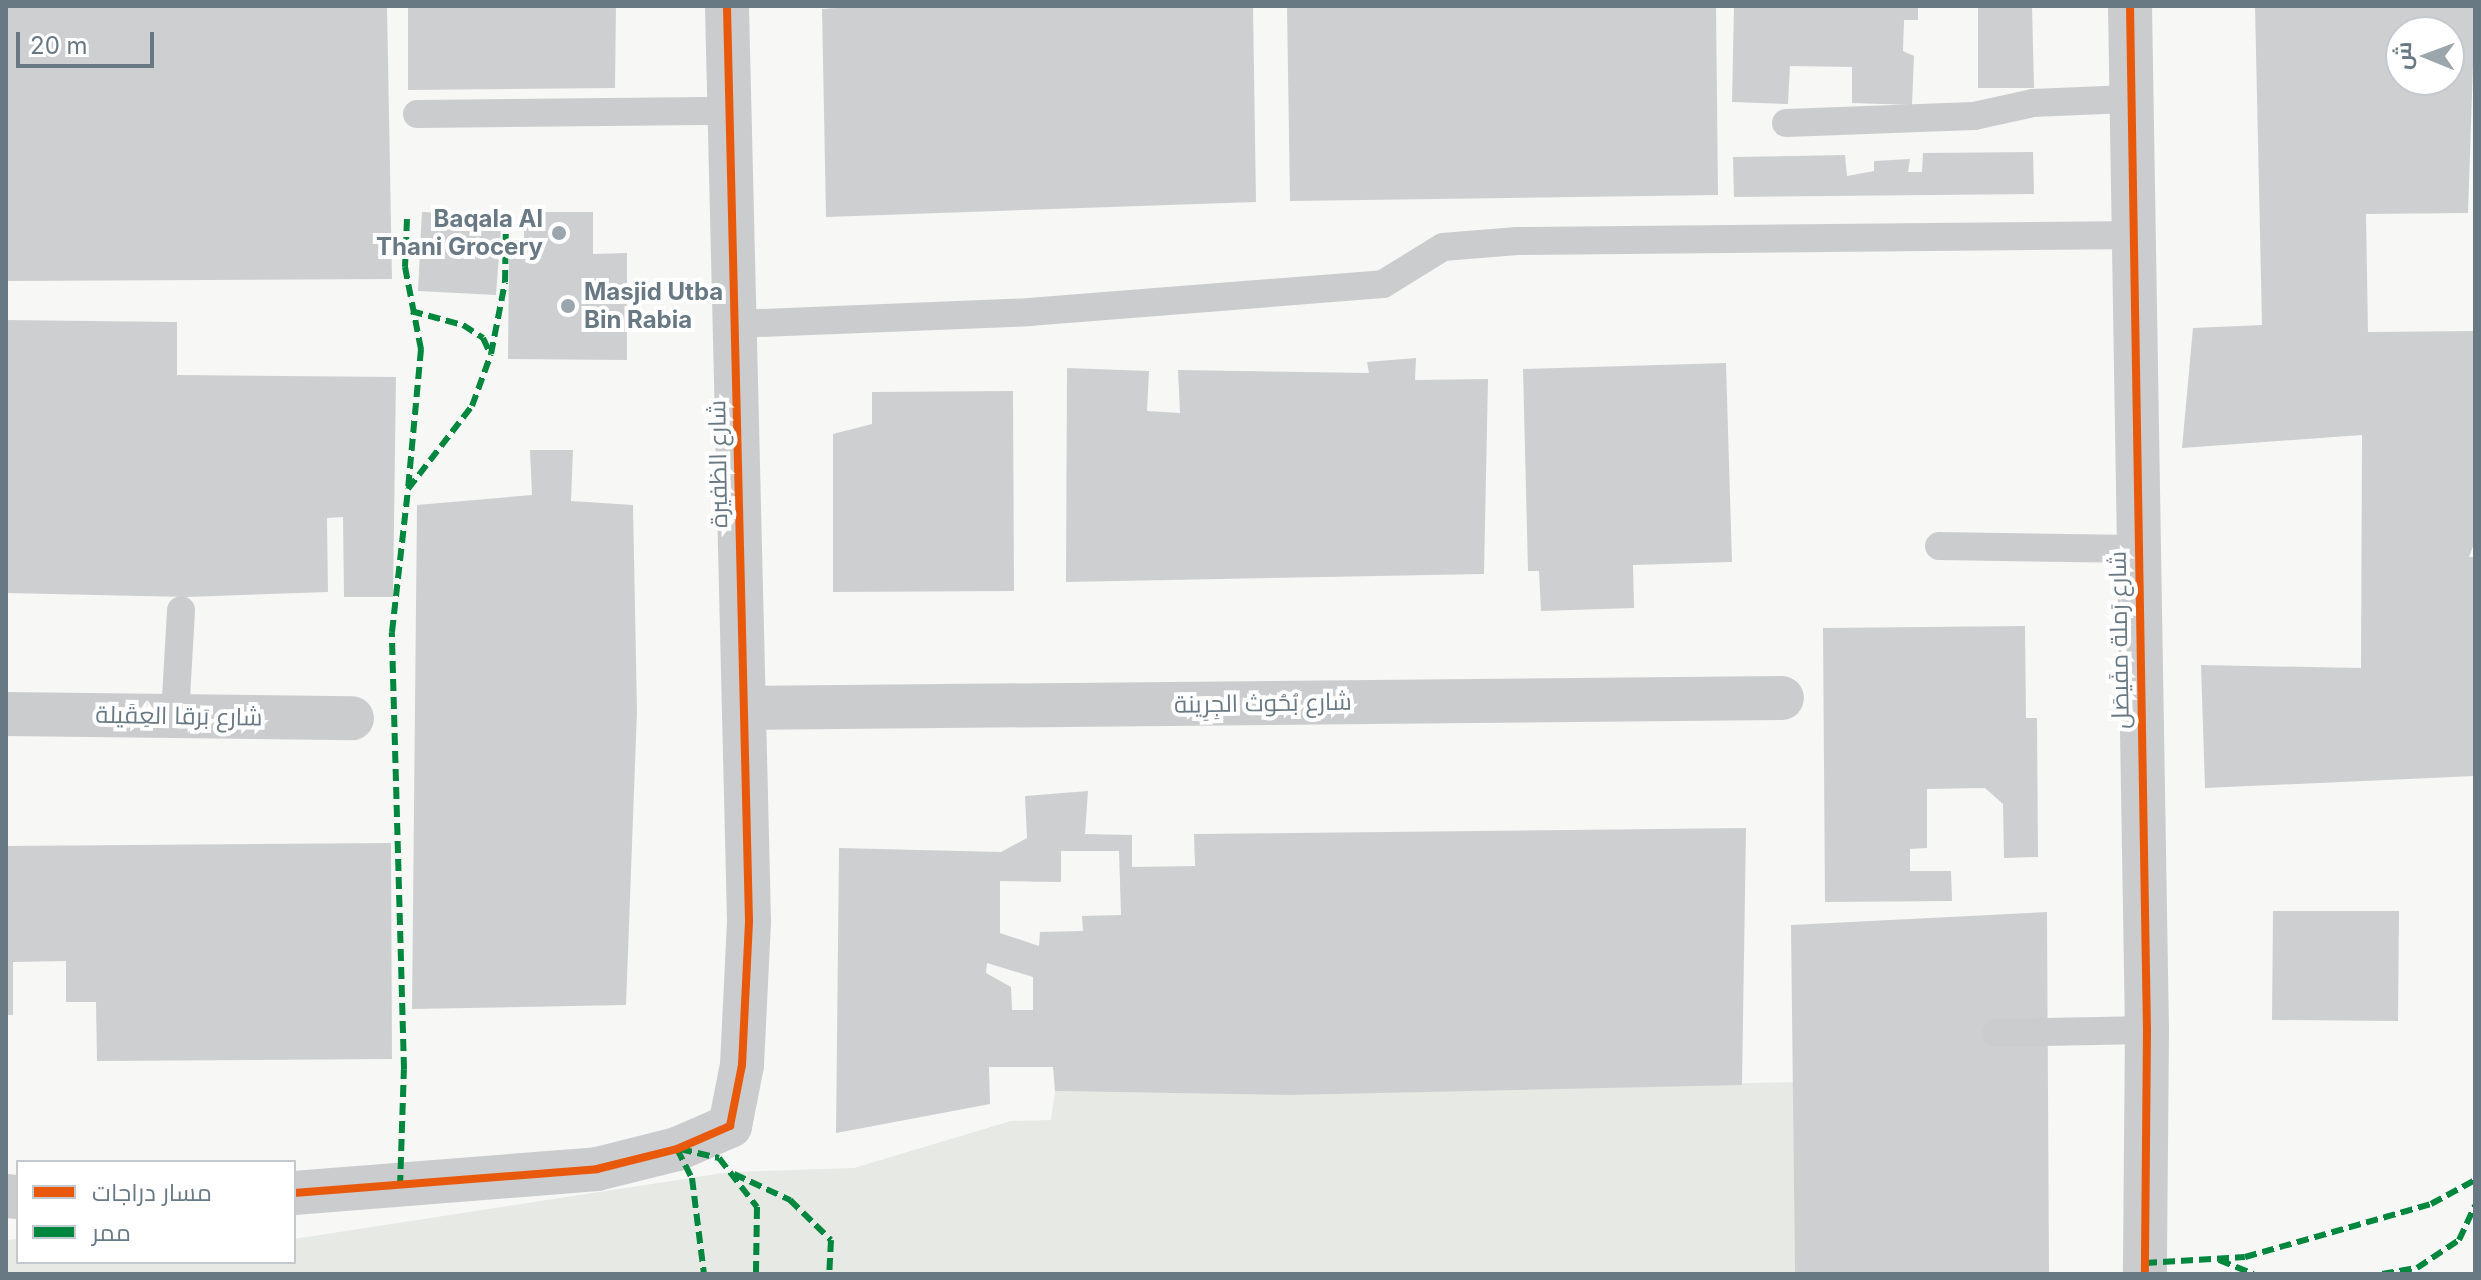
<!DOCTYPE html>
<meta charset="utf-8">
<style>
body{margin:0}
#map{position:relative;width:2481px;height:1280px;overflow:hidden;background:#f7f7f6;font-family:Inter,Cairo,sans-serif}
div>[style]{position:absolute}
.green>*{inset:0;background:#e6e9e4}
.building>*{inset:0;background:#cecfd0}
.service>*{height:28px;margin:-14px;padding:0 14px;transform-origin:14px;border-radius:14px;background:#cbcccd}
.minor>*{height:44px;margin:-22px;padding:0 22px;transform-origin:22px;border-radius:22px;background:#cbcccd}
.quiet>*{height:6px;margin-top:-3px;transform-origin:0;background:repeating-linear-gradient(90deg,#00873e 0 12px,transparent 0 18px)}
.cycleway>*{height:8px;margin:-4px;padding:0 4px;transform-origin:4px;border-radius:4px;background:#e8590c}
.dots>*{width:22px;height:22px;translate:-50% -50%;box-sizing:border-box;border:4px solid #fff;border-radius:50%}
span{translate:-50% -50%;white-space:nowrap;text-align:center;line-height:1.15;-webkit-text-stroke:8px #fff;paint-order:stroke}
.poi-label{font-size:24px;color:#687984;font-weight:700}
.right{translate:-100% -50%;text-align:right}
.left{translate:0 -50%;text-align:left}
.street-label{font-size:24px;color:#687984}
.frame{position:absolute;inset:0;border:8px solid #687984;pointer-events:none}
.legend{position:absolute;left:16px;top:1160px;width:280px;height:104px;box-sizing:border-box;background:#fff;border:2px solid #c3c9ce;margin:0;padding:10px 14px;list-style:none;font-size:24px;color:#687984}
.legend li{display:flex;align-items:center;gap:16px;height:40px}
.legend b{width:40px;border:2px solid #c3c9ce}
.north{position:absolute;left:2385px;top:16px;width:80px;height:80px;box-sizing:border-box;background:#fff;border:2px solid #c3c9ce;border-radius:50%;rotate:271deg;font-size:22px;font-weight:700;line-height:32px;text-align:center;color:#687984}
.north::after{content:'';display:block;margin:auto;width:28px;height:36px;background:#9aa5ac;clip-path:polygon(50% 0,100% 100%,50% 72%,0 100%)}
.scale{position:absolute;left:16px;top:32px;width:138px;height:36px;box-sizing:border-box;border:4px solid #687984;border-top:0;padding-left:10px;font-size:24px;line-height:28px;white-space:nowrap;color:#687984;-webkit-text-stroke:6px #fff;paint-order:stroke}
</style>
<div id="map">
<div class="green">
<div style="clip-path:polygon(1793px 1082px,1795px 1274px,6px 1274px,6px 1240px,18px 1239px,18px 1262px,294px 1262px,294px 1239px,730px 1172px,854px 1168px,1011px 1121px,1051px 1120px,1055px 1091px,1291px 1095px)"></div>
</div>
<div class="building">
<div style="clip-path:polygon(6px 6px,387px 6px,392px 279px,6px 281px)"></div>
<div style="clip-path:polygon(408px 6px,616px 6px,615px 88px,408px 90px)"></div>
<div style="clip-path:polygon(865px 6px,1253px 6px,1256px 202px,826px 217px,822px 9px)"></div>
<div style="clip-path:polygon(1287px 6px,1716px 6px,1718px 195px,1290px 201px)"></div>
<div style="clip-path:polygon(1734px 6px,1918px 6px,1918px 20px,1904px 20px,1903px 51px,1914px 56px,1912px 105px,1852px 103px,1852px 67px,1790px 66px,1788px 104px,1732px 102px)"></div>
<div style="clip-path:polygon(1978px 6px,2032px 6px,2034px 88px,1978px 88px)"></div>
<div style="clip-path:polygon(evenodd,2255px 6px,2475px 6px,2468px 213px,2366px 214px,2368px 332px,2475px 331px,2475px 541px,2469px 557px,2475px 557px,2475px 776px,2205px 788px,2201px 665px,2361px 668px,2362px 435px,2182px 448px,2193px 328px,2262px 325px,2255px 6px,2401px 32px,2449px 32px,2449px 80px,2401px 80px,2401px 32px)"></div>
<div style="clip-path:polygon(2033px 152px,2034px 194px,1734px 197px,1733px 157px,1845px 155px,1847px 176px,1874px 171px,1874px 161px,1910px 159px,1908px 172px,1922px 172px,1923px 153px)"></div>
<div style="clip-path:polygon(422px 212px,502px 216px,496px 295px,418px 291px)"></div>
<div style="clip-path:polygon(524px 212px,593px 212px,593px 254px,627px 253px,627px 360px,508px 359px,509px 254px,524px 253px)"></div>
<div style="clip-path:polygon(6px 320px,177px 322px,177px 375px,396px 377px,393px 597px,344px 597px,343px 517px,327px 518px,328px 592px,187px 597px,6px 593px)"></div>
<div style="clip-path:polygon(1416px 358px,1415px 380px,1488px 379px,1484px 574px,1066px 582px,1067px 368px,1149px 371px,1147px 411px,1180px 413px,1178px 370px,1369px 373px,1367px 362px)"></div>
<div style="clip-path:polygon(1726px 363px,1732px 562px,1633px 565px,1634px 608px,1541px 611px,1539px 571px,1528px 571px,1523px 369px)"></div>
<div style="clip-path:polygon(1013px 391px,1014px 591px,833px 592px,833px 434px,872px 424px,872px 392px)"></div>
<div style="clip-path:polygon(530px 450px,573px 450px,571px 501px,633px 505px,637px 711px,626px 1005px,412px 1009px,417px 505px,532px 495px)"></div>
<div style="clip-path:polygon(2025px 626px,2026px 718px,2037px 718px,2038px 857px,2004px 858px,2003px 804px,1985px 788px,1927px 789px,1927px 848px,1910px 849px,1910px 871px,1951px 871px,1952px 901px,1825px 902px,1823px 628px)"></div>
<div style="clip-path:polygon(evenodd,1088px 791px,1085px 834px,1132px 835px,1132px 867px,1195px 866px,1194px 834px,1746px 828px,1742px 1085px,1291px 1095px,1055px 1091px,1053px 1067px,989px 1067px,990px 1104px,836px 1133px,839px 848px,1001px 852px,1027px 838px,1025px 796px,1088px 791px,1061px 851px,1119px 851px,1121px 915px,1082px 916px,1083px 931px,1040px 932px,1039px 946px,1000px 933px,1000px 881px,1061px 882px,1061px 851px,1088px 791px,987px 963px,1033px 977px,1033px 1010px,1012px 1010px,1011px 987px,986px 973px,987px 963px)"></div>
<div style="clip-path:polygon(391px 843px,392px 1059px,97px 1061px,96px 1002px,66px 1002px,66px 961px,13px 962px,13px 1015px,6px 1015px,6px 846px)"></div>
<div style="clip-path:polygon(2273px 911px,2399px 911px,2398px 1021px,2272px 1020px)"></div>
<div style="clip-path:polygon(2047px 912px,2049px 1274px,1795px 1274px,1791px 925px)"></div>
</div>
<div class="service">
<div style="left:417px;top:114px;width:312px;rotate:-0.6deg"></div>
<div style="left:1786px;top:123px;width:188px;rotate:-2.1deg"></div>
<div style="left:1974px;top:116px;width:60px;rotate:-12.4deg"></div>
<div style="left:2033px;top:103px;width:96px;rotate:-2.4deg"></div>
<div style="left:735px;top:324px;width:294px;rotate:-2.3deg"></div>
<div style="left:1029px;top:312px;width:355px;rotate:-4.5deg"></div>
<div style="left:1383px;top:284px;width:70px;rotate:-31.7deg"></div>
<div style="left:1443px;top:247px;width:74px;rotate:-4.6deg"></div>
<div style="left:1517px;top:241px;width:621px;rotate:-0.55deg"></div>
<div style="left:1939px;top:546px;width:198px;rotate:0.9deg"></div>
<div style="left:175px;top:715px;width:105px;rotate:-86.7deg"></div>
<div style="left:1996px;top:1033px;width:151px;rotate:-1.1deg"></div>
</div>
<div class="minor">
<div style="left:2130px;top:6px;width:1024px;rotate:89.05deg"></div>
<div style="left:2147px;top:1030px;width:244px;rotate:90.5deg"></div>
<div style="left:744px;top:708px;width:1038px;rotate:-0.55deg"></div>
<div style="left:6px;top:714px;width:346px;rotate:0.7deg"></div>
<div style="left:294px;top:1193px;width:304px;rotate:-4.5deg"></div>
<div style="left:597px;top:1169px;width:82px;rotate:-14deg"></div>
<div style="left:677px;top:1149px;width:58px;rotate:-23.5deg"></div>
<div style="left:730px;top:1126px;width:62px;rotate:-78.9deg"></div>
<div style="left:742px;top:1065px;width:144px;rotate:-87.2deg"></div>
<div style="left:749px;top:921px;width:915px;rotate:-91.38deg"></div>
<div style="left:6px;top:1196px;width:12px;rotate:5deg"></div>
</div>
<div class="quiet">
<div style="left:407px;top:219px;width:48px;rotate:92.4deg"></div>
<div style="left:405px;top:267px;width:84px;rotate:79deg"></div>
<div style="left:421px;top:349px;width:141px;rotate:95.3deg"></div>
<div style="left:411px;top:311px;width:54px;rotate:15.1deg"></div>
<div style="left:463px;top:325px;width:24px;rotate:33deg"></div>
<div style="left:483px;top:338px;width:17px;rotate:65deg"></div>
<div style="left:677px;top:1149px;width:33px;rotate:63deg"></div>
<div style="left:692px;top:1178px;width:97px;rotate:82.9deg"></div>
<div style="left:680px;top:1149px;width:40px;rotate:13deg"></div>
<div style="left:719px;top:1158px;width:62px;rotate:52.2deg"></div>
<div style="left:757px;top:1207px;width:67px;rotate:90.9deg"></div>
<div style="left:734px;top:1174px;width:62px;rotate:24.9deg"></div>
<div style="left:790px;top:1200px;width:57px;rotate:44.3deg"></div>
<div style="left:831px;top:1240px;width:34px;rotate:93deg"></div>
<div style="left:400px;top:1187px;width:118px;rotate:-88.1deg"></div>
<div style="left:404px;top:1069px;width:437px;rotate:-91.6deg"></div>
<div style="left:392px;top:632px;width:144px;rotate:-83.6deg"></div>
<div style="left:408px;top:489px;width:105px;rotate:-52.4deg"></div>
<div style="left:472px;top:406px;width:55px;rotate:-69.9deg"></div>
<div style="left:491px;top:354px;width:73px;rotate:-79deg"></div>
<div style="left:505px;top:282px;width:62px;rotate:-89.1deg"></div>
<div style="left:2219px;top:1260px;width:37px;rotate:22deg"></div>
<div style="left:2145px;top:1263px;width:100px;rotate:-3.4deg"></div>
<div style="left:2245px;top:1257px;width:193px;rotate:-15.9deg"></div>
<div style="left:2431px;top:1204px;width:50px;rotate:-28.6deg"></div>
<div style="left:2382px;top:1274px;width:36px;rotate:-10deg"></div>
<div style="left:2417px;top:1268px;width:50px;rotate:-33.7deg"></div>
<div style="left:2459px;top:1240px;width:38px;rotate:-65deg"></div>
</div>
<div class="cycleway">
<div style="left:2130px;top:6px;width:1024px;rotate:89.05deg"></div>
<div style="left:2147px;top:1030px;width:244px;rotate:90.5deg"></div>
<div style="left:294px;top:1193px;width:304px;rotate:-4.5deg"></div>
<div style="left:597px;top:1169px;width:82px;rotate:-14deg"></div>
<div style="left:677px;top:1149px;width:58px;rotate:-23.5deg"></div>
<div style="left:730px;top:1126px;width:62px;rotate:-78.9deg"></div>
<div style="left:742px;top:1065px;width:144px;rotate:-87.2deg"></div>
<div style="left:749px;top:921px;width:915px;rotate:-91.38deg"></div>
</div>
<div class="dots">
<div style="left:559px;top:233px;background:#9aa5ac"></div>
<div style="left:568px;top:306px;background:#9aa5ac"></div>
</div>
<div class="poi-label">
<span class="right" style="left:543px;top:233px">Baqala Al<br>Thani Grocery</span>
<span class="left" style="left:584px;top:306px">Masjid Utba<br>Bin Rabia</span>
</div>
<div class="street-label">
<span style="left:718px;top:464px;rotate:-91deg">شارع الظفيرة</span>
<span style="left:2119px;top:640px;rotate:-91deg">شارع رَملة مفَيصَل</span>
<span style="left:1263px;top:703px;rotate:-1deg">شارع بُحُوث الجِرِينة</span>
<span style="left:179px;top:716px;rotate:1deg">شارع بَرقا العِقَيلة</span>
</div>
<div class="frame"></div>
<ul class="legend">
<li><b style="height:10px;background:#e8590c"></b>مسار دراجات</li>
<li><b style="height:10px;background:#00873e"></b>ممر</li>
</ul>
<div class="north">ش</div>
<div class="scale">20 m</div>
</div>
